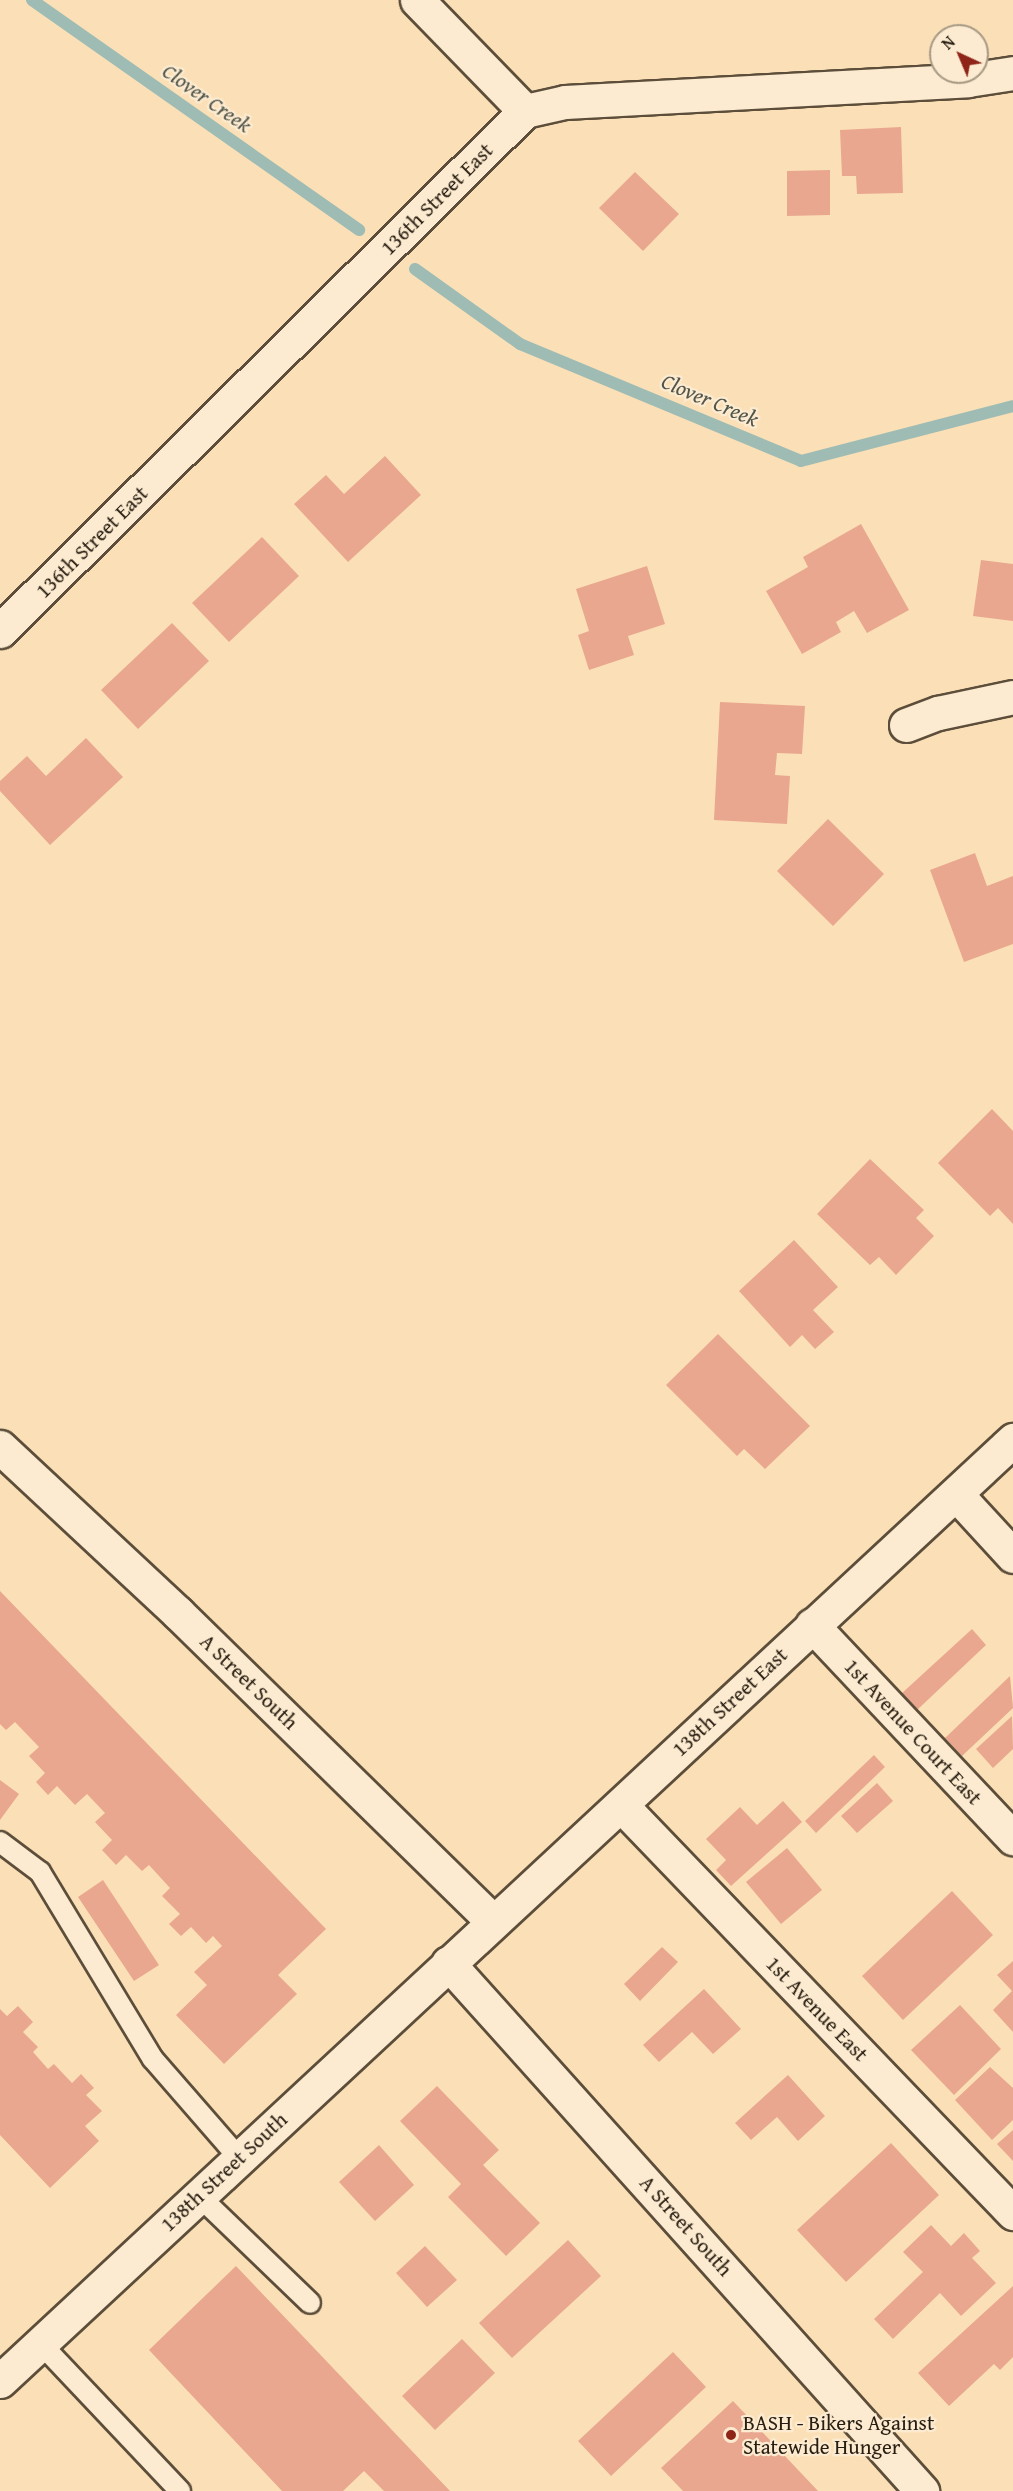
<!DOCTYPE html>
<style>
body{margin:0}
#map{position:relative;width:1013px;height:2491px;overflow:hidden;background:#fbe0b7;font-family:"Gentium Book Plus",serif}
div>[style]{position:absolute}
.stream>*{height:12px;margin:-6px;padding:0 6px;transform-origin:6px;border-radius:6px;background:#9fbcb4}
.building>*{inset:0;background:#e9a78f}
.roads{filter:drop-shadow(2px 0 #5c4e3a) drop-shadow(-2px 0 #5c4e3a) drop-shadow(0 2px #5c4e3a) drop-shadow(0 -2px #5c4e3a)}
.lane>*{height:20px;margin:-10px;padding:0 10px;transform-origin:10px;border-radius:10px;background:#fcebd0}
.street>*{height:33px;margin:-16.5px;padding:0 16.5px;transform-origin:16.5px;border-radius:16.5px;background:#fcebd0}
.secondary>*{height:33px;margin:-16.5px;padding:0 16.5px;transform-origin:16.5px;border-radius:16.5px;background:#fcebd0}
.dots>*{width:16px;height:16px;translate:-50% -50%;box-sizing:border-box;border:3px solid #fcebd0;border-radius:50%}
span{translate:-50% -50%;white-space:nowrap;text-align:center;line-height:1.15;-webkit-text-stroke:4.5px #fcebd0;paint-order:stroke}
.street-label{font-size:21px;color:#271d11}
.poi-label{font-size:21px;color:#271d11}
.left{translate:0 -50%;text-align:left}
.water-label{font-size:22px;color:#51554a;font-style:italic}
.north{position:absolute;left:929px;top:24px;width:60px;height:60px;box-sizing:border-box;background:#fcebd0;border:2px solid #a79984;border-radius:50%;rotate:316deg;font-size:16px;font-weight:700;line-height:24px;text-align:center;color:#271d11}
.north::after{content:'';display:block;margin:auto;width:21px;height:27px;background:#8f2418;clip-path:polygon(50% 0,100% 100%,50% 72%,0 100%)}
</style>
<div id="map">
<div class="stream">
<div style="left:32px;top:0;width:400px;rotate:35.1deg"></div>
<div style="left:415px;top:269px;width:129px;rotate:35.5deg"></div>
<div style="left:520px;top:344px;width:304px;rotate:22.6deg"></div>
<div style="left:801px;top:461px;width:219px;rotate:-14.5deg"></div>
</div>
<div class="building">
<div style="clip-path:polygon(901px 127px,903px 193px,857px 194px,856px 176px,842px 176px,840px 130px)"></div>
<div style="clip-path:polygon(830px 170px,830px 215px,787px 216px,787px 171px)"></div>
<div style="clip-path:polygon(635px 172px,679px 214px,643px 251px,599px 208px)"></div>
<div style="clip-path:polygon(385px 456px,421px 495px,348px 562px,294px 504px,326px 475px,344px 494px)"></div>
<div style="clip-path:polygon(861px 524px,909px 610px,867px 633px,854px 611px,836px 622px,841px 632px,802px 654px,766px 591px,808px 567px,803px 557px)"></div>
<div style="clip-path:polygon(262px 537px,299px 576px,229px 642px,192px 603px)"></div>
<div style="clip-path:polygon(981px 560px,1013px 564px,1013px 621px,973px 616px)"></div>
<div style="clip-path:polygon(647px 566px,665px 624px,628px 636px,634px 655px,589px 670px,578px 635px,589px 631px,576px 589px)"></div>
<div style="clip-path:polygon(172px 623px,209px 661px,138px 729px,101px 690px)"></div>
<div style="clip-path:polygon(720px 702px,805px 706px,802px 754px,777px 753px,775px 775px,790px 776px,787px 824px,714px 820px)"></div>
<div style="clip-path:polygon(86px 738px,123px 777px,50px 845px,0 791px,0 781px,27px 756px,46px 776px)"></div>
<div style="clip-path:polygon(828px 819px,884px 874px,833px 926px,777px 871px)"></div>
<div style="clip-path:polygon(975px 853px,987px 886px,1013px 876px,1013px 944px,964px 962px,930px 870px)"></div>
<div style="clip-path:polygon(992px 1109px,1013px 1131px,1013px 1224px,998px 1208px,990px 1216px,938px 1163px)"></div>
<div style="clip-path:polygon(870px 1159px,924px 1210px,916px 1218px,934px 1236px,896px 1275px,879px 1257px,870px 1265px,817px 1214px)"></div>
<div style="clip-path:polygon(794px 1240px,838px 1287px,813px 1310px,834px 1332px,815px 1349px,802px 1335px,790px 1347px,739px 1291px)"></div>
<div style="clip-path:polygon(718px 1334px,810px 1426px,765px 1469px,744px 1449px,737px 1456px,666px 1385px)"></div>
<div style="clip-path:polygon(0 1591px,326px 1929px,278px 1975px,297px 1994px,224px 2064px,176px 2015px,207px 1985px,194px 1972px,222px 1946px,213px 1936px,206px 1943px,191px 1927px,181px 1936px,169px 1924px,180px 1914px,162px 1896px,170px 1888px,149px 1865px,142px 1871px,126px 1855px,116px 1865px,102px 1850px,112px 1840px,95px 1822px,105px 1813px,87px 1794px,75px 1805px,57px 1786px,48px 1795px,36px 1782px,45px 1773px,29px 1756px,39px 1747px,15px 1722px,6px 1730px,0 1724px)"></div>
<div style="clip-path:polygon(972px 1629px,986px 1645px,916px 1711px,901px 1694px)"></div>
<div style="clip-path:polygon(1010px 1676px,1013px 1708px,962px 1756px,945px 1738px)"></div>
<div style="clip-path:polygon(1012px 1716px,1013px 1749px,993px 1768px,976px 1749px)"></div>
<div style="clip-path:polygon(874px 1755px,885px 1767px,816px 1833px,805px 1821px)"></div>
<div style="clip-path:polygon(0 1780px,19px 1794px,0 1820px)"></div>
<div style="clip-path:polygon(877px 1783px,893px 1801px,857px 1833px,841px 1816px)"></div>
<div style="clip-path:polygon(783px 1801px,802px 1822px,731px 1886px,716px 1870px,726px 1860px,706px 1839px,740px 1807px,757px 1825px)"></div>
<div style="clip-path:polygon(787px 1848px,822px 1890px,781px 1924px,746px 1882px)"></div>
<div style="clip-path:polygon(103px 1880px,159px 1965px,134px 1981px,78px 1897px)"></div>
<div style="clip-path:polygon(952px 1891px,993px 1935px,903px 2020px,862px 1976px)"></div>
<div style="clip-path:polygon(662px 1947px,678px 1962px,640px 2001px,624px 1984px)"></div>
<div style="clip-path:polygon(1013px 1961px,1013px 2032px,993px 2010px,1012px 1991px,997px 1975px)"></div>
<div style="clip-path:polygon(704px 1989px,741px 2029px,713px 2054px,692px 2032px,659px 2062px,643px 2045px)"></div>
<div style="clip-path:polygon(960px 2005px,1001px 2049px,954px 2095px,911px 2050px)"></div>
<div style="clip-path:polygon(18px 2006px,33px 2022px,23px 2032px,38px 2047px,33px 2052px,48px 2069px,54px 2064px,72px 2083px,81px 2074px,94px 2088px,86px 2095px,102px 2111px,85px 2126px,99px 2141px,50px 2188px,0 2135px,0 2009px,7px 2016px)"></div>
<div style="clip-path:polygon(990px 2067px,1013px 2088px,1013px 2120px,992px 2140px,955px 2100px)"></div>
<div style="clip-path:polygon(788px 2075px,825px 2116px,798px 2141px,777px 2117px,751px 2140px,735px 2123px)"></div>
<div style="clip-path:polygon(437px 2086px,499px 2150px,483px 2165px,540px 2223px,506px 2256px,448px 2197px,461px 2184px,400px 2121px)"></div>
<div style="clip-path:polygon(1013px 2130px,1013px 2161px,997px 2144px)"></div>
<div style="clip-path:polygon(891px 2143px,939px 2195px,846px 2282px,797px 2230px)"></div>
<div style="clip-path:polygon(379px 2145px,414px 2185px,375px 2221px,339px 2182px)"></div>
<div style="clip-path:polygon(931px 2225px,951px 2246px,964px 2233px,980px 2251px,972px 2258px,996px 2283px,961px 2316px,940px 2293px,893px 2339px,874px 2319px,923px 2272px,903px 2252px)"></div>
<div style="clip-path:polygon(568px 2240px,601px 2276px,512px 2358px,479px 2323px)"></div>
<div style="clip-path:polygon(425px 2246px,457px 2280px,427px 2307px,396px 2273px)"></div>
<div style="clip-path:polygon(236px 2266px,450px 2491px,384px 2491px,364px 2471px,343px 2491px,282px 2491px,149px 2350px)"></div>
<div style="clip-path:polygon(1013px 2286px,1013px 2357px,1000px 2370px,994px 2364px,949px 2406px,918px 2373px)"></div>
<div style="clip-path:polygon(462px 2339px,495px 2373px,435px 2430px,402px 2396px)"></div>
<div style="clip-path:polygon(673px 2352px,706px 2387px,611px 2476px,578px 2441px)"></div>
<div style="clip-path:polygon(733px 2401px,818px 2491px,683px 2491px,661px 2468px)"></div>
</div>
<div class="roads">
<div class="lane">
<div style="left:0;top:1842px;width:50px;rotate:36.9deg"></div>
<div style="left:40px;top:1872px;width:218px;rotate:58.9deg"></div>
<div style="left:153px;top:2059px;width:131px;rotate:49deg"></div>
<div style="left:199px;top:2196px;width:154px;rotate:43.9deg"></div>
<div style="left:40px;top:2343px;width:204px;rotate:46.6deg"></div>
</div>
<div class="street">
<div style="left:417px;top:0;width:155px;rotate:45.8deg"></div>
<div style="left:0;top:631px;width:739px;rotate:-44.73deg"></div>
<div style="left:525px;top:111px;width:41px;rotate:-12.7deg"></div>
<div style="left:565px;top:102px;width:404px;rotate:-3.1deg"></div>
<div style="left:968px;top:80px;width:46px;rotate:-8.8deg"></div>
<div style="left:906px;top:725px;width:34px;rotate:-21deg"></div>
<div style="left:938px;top:713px;width:77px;rotate:-12deg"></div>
<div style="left:0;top:1447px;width:243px;rotate:43deg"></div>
<div style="left:178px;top:1613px;width:441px;rotate:44.4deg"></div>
<div style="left:956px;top:1494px;width:84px;rotate:47.4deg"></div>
<div style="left:812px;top:1625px;width:293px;rotate:46.7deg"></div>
<div style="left:621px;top:1805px;width:566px;rotate:46.15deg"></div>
<div style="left:448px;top:1963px;width:710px;rotate:48.08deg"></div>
</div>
<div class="secondary">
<div style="left:0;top:2381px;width:1383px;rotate:-42.89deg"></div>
</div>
</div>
<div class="dots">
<div style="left:731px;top:2435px;background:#8f2418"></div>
</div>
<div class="street-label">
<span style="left:437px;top:199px;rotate:-45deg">136th Street East</span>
<span style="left:92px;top:542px;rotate:-45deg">136th Street East</span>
<span style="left:249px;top:1682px;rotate:44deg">A Street South</span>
<span style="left:730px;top:1702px;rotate:-43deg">138th Street East</span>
<span style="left:913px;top:1732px;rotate:47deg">1st Avenue Court East</span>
<span style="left:817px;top:2009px;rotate:46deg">1st Avenue East</span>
<span style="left:224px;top:2172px;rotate:-43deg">138th Street South</span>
<span style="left:686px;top:2226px;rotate:48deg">A Street South</span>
</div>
<div class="poi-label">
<span class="left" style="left:743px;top:2435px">BASH - Bikers Against<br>Statewide Hunger</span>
</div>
<div class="water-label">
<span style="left:207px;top:98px;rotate:35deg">Clover Creek</span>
<span style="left:710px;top:400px;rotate:23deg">Clover Creek</span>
</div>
<div class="north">N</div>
</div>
